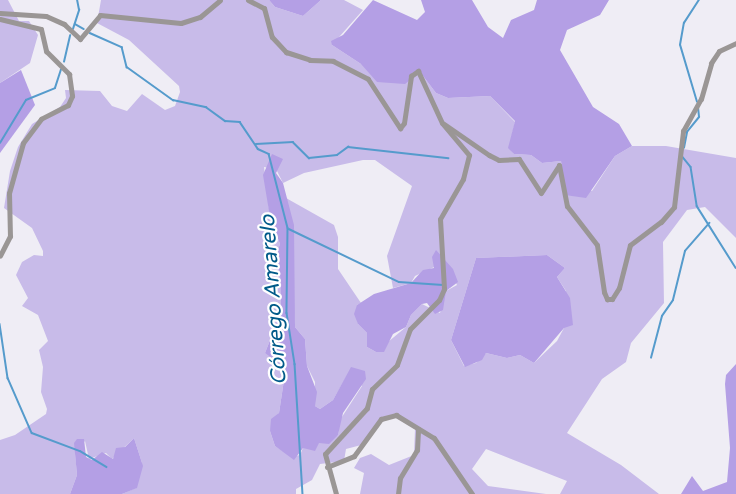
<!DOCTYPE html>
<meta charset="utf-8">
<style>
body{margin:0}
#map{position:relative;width:736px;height:494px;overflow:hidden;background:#efedf5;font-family:"Varela Round",sans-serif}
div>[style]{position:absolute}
.green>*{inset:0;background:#c8bbe9}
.forest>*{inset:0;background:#b49fe5}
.stream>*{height:1.5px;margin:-0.75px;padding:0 0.75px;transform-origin:0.75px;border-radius:0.75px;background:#559bcc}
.minor>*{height:5px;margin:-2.5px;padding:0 2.5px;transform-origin:2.5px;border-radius:2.5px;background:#9a9695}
span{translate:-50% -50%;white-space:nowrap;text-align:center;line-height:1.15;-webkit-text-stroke:4.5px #fff;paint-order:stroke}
.water-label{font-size:21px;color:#005a89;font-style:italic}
</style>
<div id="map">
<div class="green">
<div style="clip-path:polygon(0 0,8px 0,19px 21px,29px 21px,38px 35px,30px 63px,0 83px)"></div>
<div style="clip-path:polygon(evenodd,101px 0,269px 0,275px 7px,303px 16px,321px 0,344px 0,363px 10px,332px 45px,361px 64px,420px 72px,436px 93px,448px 98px,490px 96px,515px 122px,509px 148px,514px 154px,531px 155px,542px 163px,561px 161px,561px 177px,592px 191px,615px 156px,632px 146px,666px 146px,736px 158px,736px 238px,705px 207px,687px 210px,663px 242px,664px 303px,631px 343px,626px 362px,602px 379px,567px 433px,621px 465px,659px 494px,560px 494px,567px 481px,486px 449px,472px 469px,488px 486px,546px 494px,360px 494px,364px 473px,354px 468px,360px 458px,371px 454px,389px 465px,414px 455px,415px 429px,393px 416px,380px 423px,365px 444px,346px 449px,344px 461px,320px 464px,312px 480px,296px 489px,296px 494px,122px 494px,136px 488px,142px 463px,134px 438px,112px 459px,106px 453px,89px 459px,85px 441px,75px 452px,77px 475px,70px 494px,0 494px,0 440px,15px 435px,46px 414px,47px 409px,41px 392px,43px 367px,39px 350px,48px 341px,38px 315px,22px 306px,28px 298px,16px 275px,22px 262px,34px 255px,43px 256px,43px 251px,32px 228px,4px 208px,10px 171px,18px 147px,32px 124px,60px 107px,66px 98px,65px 90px,100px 91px,112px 106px,127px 111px,142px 94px,165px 110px,175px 106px,180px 92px,179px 86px,129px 40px,97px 23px,101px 0,363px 160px,375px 160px,412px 186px,387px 256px,393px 288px,411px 283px,415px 276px,445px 262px,457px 285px,446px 291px,440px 313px,422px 304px,411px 315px,406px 327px,376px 352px,367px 347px,367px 333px,358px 324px,357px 305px,361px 303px,338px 269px,338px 237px,334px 225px,286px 198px,295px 327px,305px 339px,307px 366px,315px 382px,315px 406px,320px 409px,333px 400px,349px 372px,362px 386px,340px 420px,338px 435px,303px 448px,300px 455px,292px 457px,275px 446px,270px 431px,279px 413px,284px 380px,281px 356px,265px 353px,281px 312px,280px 273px,275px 258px,280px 244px,270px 217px,264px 167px,276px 169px,283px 183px,304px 173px,363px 160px,101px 0,547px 255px,565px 268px,557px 277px,566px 291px,564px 328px,557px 341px,534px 363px,520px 355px,507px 358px,486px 353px,476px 363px,464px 366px,451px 340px,476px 258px,547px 255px)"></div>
</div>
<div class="forest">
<div style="clip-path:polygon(269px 0,321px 0,303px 16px,275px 7px)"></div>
<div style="clip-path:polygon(373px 0,417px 20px,425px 12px,421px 0,472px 0,488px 27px,503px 38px,511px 20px,534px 10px,537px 0,609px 0,600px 15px,567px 30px,560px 50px,593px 107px,619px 124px,632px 146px,615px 156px,586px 198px,565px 195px,561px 161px,542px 163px,531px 155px,514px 154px,508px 148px,515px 121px,490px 96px,448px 98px,436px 93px,420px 72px,405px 84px,377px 82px,361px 64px,332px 45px,331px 41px,343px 35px)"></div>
<div style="clip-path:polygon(21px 70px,35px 105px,0 153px,0 83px)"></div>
<div style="clip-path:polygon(272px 154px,283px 159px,276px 173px,283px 183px,294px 225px,295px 327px,305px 339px,307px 366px,317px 392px,315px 406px,320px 409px,333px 400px,351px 367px,365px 371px,366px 379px,343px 413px,338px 435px,329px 444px,319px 443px,315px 451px,303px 448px,294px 460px,275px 446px,270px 431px,271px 419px,279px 413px,284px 380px,281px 357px,272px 358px,265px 353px,281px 312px,280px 273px,275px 258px,280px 244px,270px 217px,263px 175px)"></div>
<div style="clip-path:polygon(436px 250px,453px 269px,458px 282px,446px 291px,443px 310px,435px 314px,427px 303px,422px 304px,411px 315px,406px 327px,393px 334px,384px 352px,376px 352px,367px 347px,367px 333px,358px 324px,354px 314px,357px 305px,374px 294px,411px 283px,423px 270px,434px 268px,432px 257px)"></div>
<div style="clip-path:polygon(547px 255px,565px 268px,557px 277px,570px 298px,573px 325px,564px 328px,534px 363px,520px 355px,507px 358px,486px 353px,482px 360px,465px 367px,451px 340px,476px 258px)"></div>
<div style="clip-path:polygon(736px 364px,736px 494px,681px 494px,692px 476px,703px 491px,727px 482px,730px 448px,725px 384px,726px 375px)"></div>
<div style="clip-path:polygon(134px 438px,143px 466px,137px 488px,122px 494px,70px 494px,77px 475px,74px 443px,77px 439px,84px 439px,86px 457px,92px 460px,102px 452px,113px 459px,116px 448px,125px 447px)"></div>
</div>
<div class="stream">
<div style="left:75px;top:24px;width:10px;rotate:29deg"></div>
<div style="left:73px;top:29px;width:20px;rotate:-72deg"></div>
<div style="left:79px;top:10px;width:10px;rotate:-101deg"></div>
<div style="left:90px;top:33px;width:35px;rotate:24deg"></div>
<div style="left:122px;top:47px;width:21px;rotate:76deg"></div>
<div style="left:127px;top:67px;width:57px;rotate:35.7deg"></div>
<div style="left:173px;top:100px;width:34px;rotate:12deg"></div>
<div style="left:206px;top:107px;width:24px;rotate:36deg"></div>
<div style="left:225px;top:121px;width:15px;rotate:4deg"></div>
<div style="left:240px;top:122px;width:32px;rotate:56deg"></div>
<div style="left:258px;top:149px;width:12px;rotate:24deg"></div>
<div style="left:269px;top:154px;width:76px;rotate:75.6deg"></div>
<div style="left:288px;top:228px;width:85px;rotate:90.7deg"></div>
<div style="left:287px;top:313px;width:52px;rotate:81.1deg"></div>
<div style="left:295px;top:364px;width:130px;rotate:86.5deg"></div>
<div style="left:64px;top:62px;width:27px;rotate:-77deg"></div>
<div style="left:697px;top:102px;width:59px;rotate:-106.6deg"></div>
<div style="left:680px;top:45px;width:22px;rotate:-80deg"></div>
<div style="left:684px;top:23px;width:27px;rotate:-57deg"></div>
<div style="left:0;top:143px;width:50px;rotate:-58.8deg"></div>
<div style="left:26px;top:100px;width:31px;rotate:-22deg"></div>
<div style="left:55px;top:88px;width:19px;rotate:-72deg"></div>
<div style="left:256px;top:144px;width:37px;rotate:-3deg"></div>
<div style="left:293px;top:142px;width:23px;rotate:45deg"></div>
<div style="left:309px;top:158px;width:28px;rotate:-6deg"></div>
<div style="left:337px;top:155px;width:14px;rotate:-36deg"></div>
<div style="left:348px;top:147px;width:101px;rotate:6.3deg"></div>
<div style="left:684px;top:148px;width:16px;rotate:-79deg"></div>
<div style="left:687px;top:132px;width:19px;rotate:-51deg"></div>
<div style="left:699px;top:117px;width:10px;rotate:-96deg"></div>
<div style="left:682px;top:156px;width:14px;rotate:51deg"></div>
<div style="left:691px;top:167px;width:39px;rotate:81deg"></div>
<div style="left:697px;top:206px;width:73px;rotate:57.8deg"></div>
<div style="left:289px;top:229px;width:122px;rotate:25.7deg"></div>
<div style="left:399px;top:282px;width:44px;rotate:3.9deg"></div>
<div style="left:0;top:324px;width:55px;rotate:81.6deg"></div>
<div style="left:8px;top:378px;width:60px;rotate:66.4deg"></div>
<div style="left:32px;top:433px;width:51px;rotate:20.6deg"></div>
<div style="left:80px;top:451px;width:31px;rotate:31deg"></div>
<div style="left:651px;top:358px;width:43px;rotate:-75.3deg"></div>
<div style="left:662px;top:316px;width:19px;rotate:-55deg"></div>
<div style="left:673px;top:300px;width:50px;rotate:-76.2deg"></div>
<div style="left:685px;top:251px;width:37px;rotate:-49deg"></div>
</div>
<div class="minor">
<div style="left:248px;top:0;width:18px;rotate:27deg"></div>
<div style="left:264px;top:8px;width:30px;rotate:75deg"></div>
<div style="left:272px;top:37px;width:21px;rotate:47deg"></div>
<div style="left:286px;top:52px;width:25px;rotate:18deg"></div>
<div style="left:310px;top:60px;width:23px;rotate:2deg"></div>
<div style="left:333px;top:61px;width:39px;rotate:27deg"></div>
<div style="left:368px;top:79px;width:59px;rotate:56.9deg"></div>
<div style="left:400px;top:128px;width:6px;rotate:-51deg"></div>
<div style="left:404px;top:123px;width:48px;rotate:-81.5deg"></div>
<div style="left:411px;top:76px;width:9px;rotate:-36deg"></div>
<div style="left:418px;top:71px;width:57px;rotate:65.2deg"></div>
<div style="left:442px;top:123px;width:42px;rotate:49.8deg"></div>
<div style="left:469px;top:155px;width:25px;rotate:104deg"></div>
<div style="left:463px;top:179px;width:46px;rotate:119.9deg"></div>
<div style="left:440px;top:219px;width:70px;rotate:86.7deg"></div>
<div style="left:444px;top:289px;width:12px;rotate:114deg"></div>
<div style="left:439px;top:300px;width:41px;rotate:135deg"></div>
<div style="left:410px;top:329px;width:38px;rotate:110deg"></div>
<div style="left:397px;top:365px;width:35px;rotate:136deg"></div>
<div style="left:372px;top:389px;width:20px;rotate:105deg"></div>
<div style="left:367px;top:408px;width:62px;rotate:132.4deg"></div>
<div style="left:325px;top:454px;width:41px;rotate:74.6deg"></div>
<div style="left:0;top:13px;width:46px;rotate:3.7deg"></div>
<div style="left:46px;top:16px;width:20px;rotate:24deg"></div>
<div style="left:64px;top:24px;width:22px;rotate:43deg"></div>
<div style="left:80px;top:39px;width:31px;rotate:-50deg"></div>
<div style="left:100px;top:15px;width:81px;rotate:5.6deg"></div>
<div style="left:181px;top:23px;width:20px;rotate:-18deg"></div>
<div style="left:200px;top:17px;width:26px;rotate:-40deg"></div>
<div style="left:0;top:19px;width:42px;rotate:13.7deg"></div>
<div style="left:41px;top:29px;width:23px;rotate:77deg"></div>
<div style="left:46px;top:51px;width:33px;rotate:45deg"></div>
<div style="left:69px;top:74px;width:22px;rotate:82deg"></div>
<div style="left:72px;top:96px;width:10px;rotate:114deg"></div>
<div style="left:68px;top:105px;width:30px;rotate:153deg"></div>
<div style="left:41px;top:119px;width:30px;rotate:127deg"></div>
<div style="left:23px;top:143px;width:52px;rotate:105.6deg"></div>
<div style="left:9px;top:193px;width:43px;rotate:88.7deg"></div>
<div style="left:10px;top:236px;width:22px;rotate:117deg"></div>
<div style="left:444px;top:124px;width:55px;rotate:34.6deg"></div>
<div style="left:489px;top:155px;width:11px;rotate:27deg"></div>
<div style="left:499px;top:160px;width:20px;rotate:-3deg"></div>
<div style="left:519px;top:159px;width:40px;rotate:57.1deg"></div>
<div style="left:541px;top:193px;width:33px;rotate:-57deg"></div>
<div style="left:559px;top:165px;width:42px;rotate:79deg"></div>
<div style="left:567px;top:206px;width:49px;rotate:52.4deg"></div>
<div style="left:597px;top:245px;width:48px;rotate:81.5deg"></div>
<div style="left:604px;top:292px;width:8px;rotate:67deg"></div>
<div style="left:607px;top:299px;width:5px"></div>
<div style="left:612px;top:299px;width:13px;rotate:-58deg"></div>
<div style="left:619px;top:288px;width:44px;rotate:-75.7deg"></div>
<div style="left:630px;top:245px;width:39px;rotate:-37deg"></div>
<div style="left:661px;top:222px;width:20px;rotate:-49deg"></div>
<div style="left:674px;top:207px;width:77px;rotate:-83.2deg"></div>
<div style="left:683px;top:131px;width:37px;rotate:-61deg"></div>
<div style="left:701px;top:99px;width:37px;rotate:-74deg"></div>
<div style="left:711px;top:63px;width:14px;rotate:-56deg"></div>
<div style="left:719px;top:51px;width:19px;rotate:-25deg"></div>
<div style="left:327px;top:467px;width:29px;rotate:-22deg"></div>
<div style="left:354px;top:456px;width:46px;rotate:-53.9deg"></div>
<div style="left:381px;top:419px;width:16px;rotate:-15deg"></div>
<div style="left:396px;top:415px;width:44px;rotate:31.2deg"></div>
<div style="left:434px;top:438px;width:68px;rotate:55.8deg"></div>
<div style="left:398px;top:494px;width:16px;rotate:-83deg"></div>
<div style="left:400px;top:478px;width:33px;rotate:-59deg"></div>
<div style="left:417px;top:450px;width:21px;rotate:-87deg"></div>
</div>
<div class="water-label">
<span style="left:274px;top:300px;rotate:-94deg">Córrego Amarelo</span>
</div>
</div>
